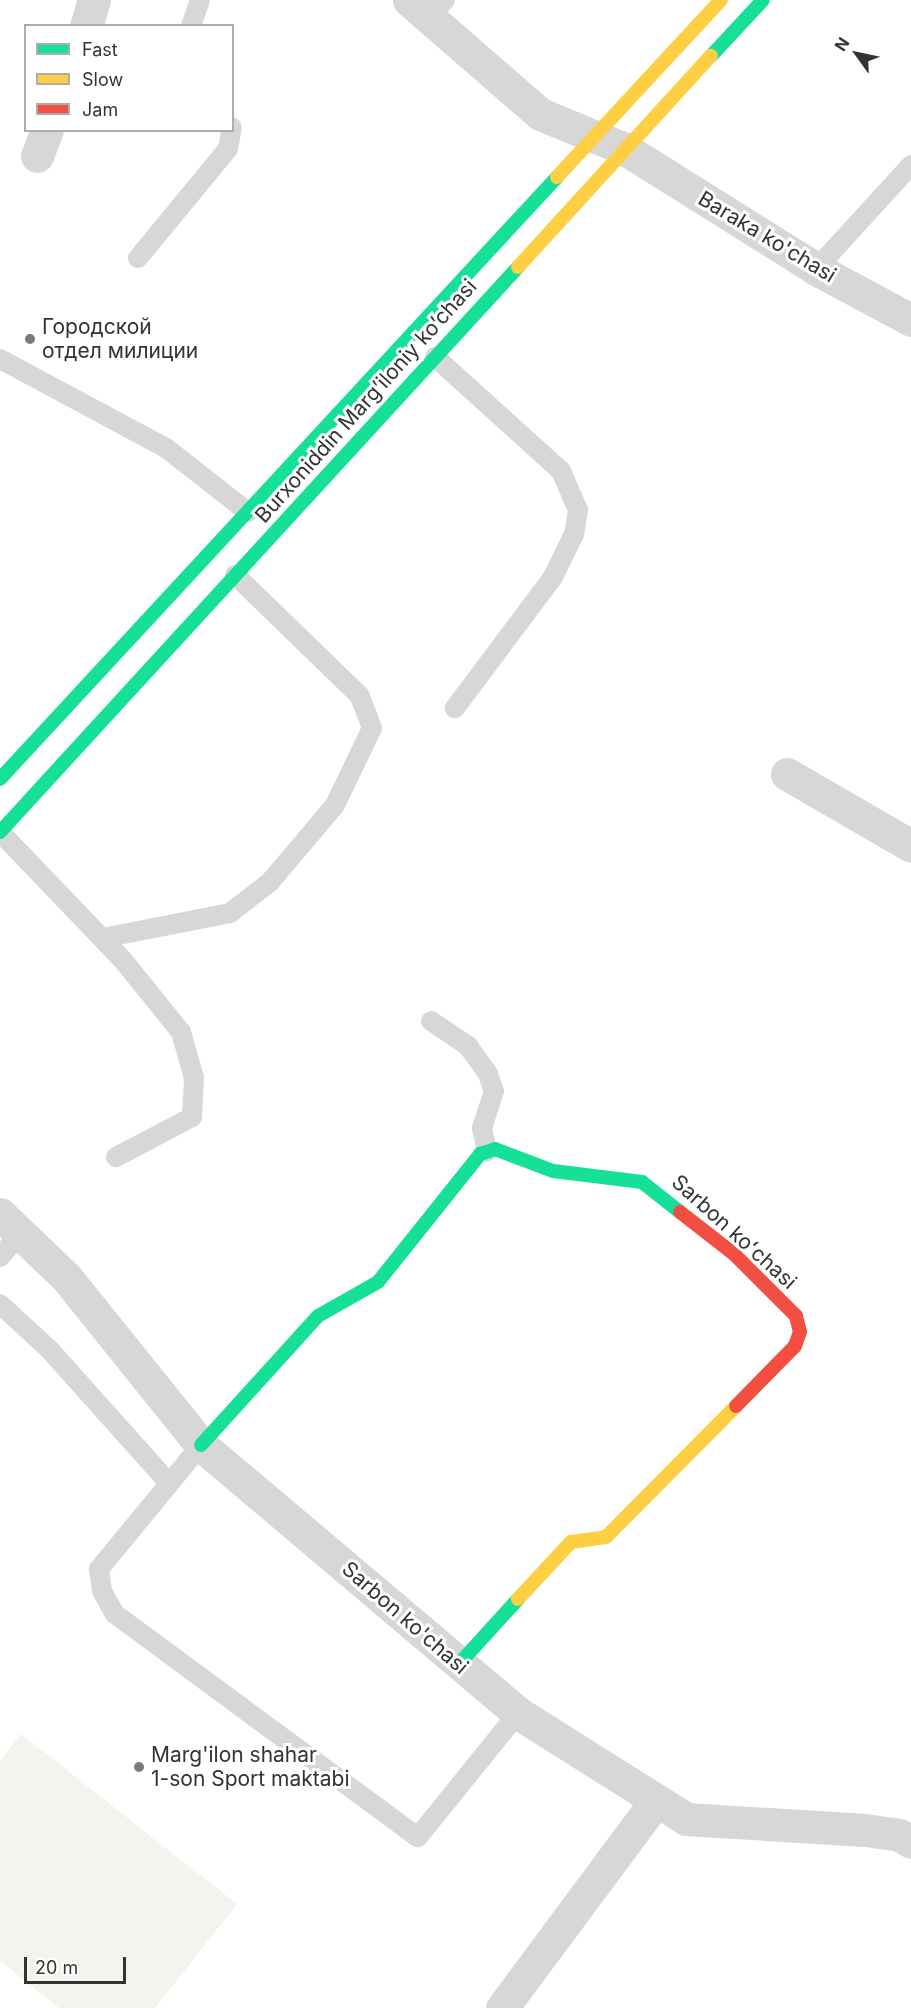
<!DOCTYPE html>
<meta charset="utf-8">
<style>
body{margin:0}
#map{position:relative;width:911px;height:2008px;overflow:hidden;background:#fff;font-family:Inter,sans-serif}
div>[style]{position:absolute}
.green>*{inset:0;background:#f1f5ed}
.lane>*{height:20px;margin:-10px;padding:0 10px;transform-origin:10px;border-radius:10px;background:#d7d7d7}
.street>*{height:33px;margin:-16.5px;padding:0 16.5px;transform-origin:16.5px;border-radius:16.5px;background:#d7d7d7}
.fast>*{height:14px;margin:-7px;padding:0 7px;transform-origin:7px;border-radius:7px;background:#16e098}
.slow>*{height:14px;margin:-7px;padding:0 7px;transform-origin:7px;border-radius:7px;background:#ffcf43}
.jam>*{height:14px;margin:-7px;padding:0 7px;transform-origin:7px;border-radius:7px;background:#f24e42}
.dots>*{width:16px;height:16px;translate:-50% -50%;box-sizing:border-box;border:3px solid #fff;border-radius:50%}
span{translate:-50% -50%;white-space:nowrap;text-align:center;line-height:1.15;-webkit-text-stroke:6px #fff;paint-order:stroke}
.street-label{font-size:21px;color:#333}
.poi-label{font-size:21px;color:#333}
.left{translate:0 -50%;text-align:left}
.legend{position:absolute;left:24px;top:24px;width:210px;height:108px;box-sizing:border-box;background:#fff;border:2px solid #adadad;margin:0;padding:8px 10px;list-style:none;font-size:18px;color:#333}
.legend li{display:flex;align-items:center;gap:12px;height:30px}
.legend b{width:30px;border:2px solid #adadad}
.north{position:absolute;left:827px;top:24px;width:60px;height:60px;-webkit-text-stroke:4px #fff;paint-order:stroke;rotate:303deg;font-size:16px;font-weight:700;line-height:24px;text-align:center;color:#333}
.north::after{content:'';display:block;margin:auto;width:21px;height:27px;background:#333;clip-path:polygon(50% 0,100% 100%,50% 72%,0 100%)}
.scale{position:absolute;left:24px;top:1957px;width:102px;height:27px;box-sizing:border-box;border:3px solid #333;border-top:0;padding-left:8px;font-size:18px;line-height:21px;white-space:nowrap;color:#333;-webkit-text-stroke:4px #fff;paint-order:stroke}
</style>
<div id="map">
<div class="green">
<div style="clip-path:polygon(21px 1734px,237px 1904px,155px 2008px,59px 2008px,0 1961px,0 1761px)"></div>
</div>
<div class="lane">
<div style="left:430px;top:16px;width:22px;rotate:-47deg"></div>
<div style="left:191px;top:26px;width:28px;rotate:-71deg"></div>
<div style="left:138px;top:258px;width:141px;rotate:-50.5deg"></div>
<div style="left:228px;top:149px;width:22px;rotate:-80deg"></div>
<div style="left:816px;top:269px;width:141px;rotate:-47.6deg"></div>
<div style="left:435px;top:357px;width:170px;rotate:42.1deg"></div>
<div style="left:561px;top:471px;width:43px;rotate:66.4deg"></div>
<div style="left:578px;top:510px;width:24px;rotate:99deg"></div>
<div style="left:574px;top:534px;width:48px;rotate:116deg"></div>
<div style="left:553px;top:577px;width:164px;rotate:126.8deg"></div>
<div style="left:0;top:359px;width:188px;rotate:28.2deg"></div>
<div style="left:166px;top:448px;width:104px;rotate:38deg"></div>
<div style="left:0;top:832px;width:176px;rotate:46.2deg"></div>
<div style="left:122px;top:959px;width:94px;rotate:51.1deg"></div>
<div style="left:181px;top:1032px;width:48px;rotate:74.2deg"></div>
<div style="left:194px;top:1078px;width:39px;rotate:93deg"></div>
<div style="left:192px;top:1117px;width:86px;rotate:152.2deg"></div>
<div style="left:103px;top:938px;width:129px;rotate:-11.1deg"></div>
<div style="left:230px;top:913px;width:51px;rotate:-37.8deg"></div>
<div style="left:270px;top:882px;width:101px;rotate:-49.8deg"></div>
<div style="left:335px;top:805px;width:85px;rotate:-64.3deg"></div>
<div style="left:372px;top:728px;width:34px;rotate:-111deg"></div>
<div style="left:360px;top:696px;width:174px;rotate:-135.9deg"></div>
<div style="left:431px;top:1021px;width:45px;rotate:34deg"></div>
<div style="left:468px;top:1046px;width:34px;rotate:54deg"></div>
<div style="left:488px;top:1074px;width:18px;rotate:71deg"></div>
<div style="left:494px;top:1091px;width:39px;rotate:108deg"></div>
<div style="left:482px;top:1128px;width:24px;rotate:78deg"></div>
<div style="left:0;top:1257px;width:31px;rotate:-50deg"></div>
<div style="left:0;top:1304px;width:67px;rotate:42.6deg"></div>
<div style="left:49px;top:1349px;width:178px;rotate:48.2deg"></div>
<div style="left:201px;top:1445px;width:161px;rotate:129.4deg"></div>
<div style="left:99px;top:1569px;width:22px;rotate:82deg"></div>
<div style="left:102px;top:1591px;width:26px;rotate:61deg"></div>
<div style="left:115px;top:1614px;width:376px;rotate:36.4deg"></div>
<div style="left:418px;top:1837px;width:159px;rotate:-51.1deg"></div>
</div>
<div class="street">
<div style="left:409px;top:0;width:174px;rotate:41deg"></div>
<div style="left:540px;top:114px;width:92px;rotate:22.4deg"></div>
<div style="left:625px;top:149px;width:226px;rotate:32.1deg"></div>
<div style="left:816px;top:269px;width:108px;rotate:28.2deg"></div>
<div style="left:86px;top:26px;width:27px;rotate:-73deg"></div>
<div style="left:37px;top:156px;width:28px;rotate:-69deg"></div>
<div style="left:787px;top:774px;width:143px;rotate:30.1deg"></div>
<div style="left:0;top:1214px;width:91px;rotate:43.7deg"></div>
<div style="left:66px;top:1277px;width:216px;rotate:51.2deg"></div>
<div style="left:201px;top:1445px;width:415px;rotate:40.2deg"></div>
<div style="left:518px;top:1713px;width:199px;rotate:32.2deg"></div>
<div style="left:686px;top:1819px;width:179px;rotate:3.5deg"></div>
<div style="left:865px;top:1830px;width:34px;rotate:8deg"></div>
<div style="left:899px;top:1835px;width:14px;rotate:30deg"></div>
<div style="left:502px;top:2008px;width:258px;rotate:-53.4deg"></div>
</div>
<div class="fast">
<div style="left:711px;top:56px;width:76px;rotate:-47.1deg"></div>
<div style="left:0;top:779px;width:820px;rotate:-47.22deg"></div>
<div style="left:0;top:832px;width:767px;rotate:-47.48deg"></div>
<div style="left:201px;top:1445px;width:174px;rotate:-47.8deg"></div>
<div style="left:318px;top:1316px;width:69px;rotate:-29.5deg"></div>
<div style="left:378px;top:1282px;width:164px;rotate:-51.4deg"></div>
<div style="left:480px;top:1154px;width:16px;rotate:-18deg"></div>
<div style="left:495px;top:1149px;width:62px;rotate:20.8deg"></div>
<div style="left:553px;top:1171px;width:90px;rotate:7deg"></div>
<div style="left:642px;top:1182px;width:48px;rotate:38.3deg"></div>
<div style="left:458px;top:1665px;width:89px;rotate:-47.7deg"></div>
</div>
<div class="slow">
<div style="left:557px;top:177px;width:241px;rotate:-47.2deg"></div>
<div style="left:518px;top:267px;width:286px;rotate:-47.6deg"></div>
<div style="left:518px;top:1599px;width:78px;rotate:-47.1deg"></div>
<div style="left:571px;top:1542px;width:35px;rotate:-8deg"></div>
<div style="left:606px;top:1537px;width:185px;rotate:-45.2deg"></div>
</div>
<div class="jam">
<div style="left:680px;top:1212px;width:70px;rotate:38deg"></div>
<div style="left:735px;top:1255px;width:86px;rotate:45deg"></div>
<div style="left:796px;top:1316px;width:16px;rotate:76deg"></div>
<div style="left:800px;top:1332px;width:15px;rotate:110deg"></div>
<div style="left:795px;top:1346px;width:84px;rotate:134.5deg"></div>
</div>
<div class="dots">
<div style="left:30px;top:339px;background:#7a7a7a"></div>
<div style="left:139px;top:1767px;background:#7a7a7a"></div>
</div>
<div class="street-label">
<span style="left:767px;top:237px;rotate:31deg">Baraka ko'chasi</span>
<span style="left:366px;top:401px;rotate:-48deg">Burxoniddin Marg’iloniy ko’chasi</span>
<span style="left:734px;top:1232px;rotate:42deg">Sarbon koʻchasi</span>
<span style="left:405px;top:1618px;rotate:41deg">Sarbon ko'chasi</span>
</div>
<div class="poi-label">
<span class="left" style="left:42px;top:339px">Городской<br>отдел милиции</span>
<span class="left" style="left:151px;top:1767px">Marg'ilon shahar<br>1-son Sport maktabi</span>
</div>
<ul class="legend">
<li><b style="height:8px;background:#16e098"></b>Fast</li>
<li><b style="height:8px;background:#ffcf43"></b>Slow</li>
<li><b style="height:8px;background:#f24e42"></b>Jam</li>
</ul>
<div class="north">N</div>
<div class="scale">20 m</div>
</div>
